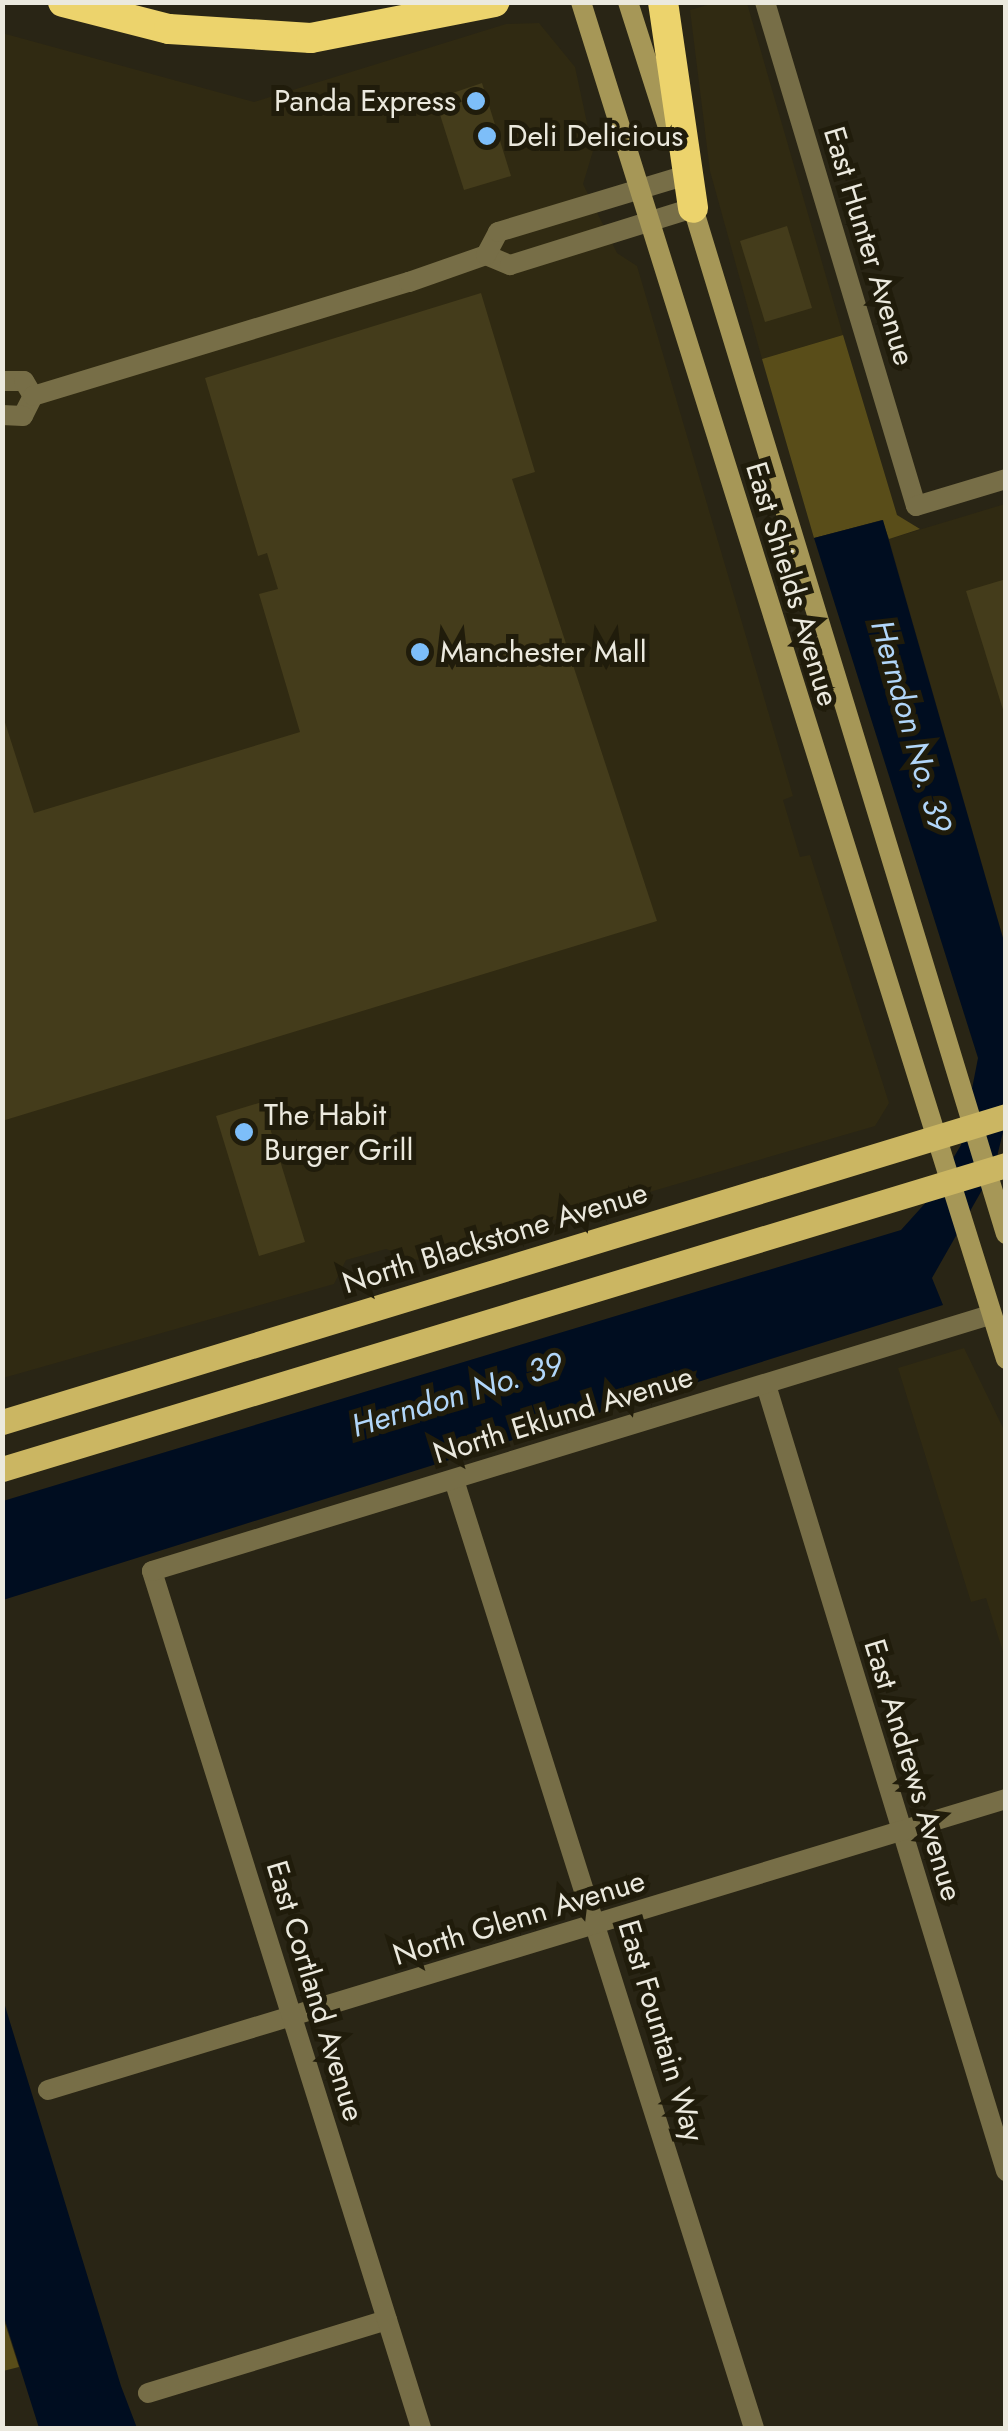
<!DOCTYPE html>
<style>
body{margin:0}
#map{position:relative;width:1008px;height:2431px;overflow:hidden;background:#292515;font-family:Jost,sans-serif}
div>[style]{position:absolute}
.built>*{inset:0;background:#302a12}
.green>*{inset:0;background:#594d19}
.water>*{inset:0;background:#000d20}
.building>*{inset:0;background:#443c1b}
.street>*{height:20px;margin:-10px;padding:0 10px;transform-origin:10px;border-radius:10px;background:#776e47}
.secondary>*{height:20px;margin:-10px;padding:0 10px;transform-origin:10px;border-radius:10px;background:#a69757}
.primary>*{height:25px;margin:-12.5px;padding:0 12.5px;transform-origin:12.5px;border-radius:12.5px;background:#cbb662}
.highway>*{height:30px;margin:-15px;padding:0 15px;transform-origin:15px;border-radius:15px;background:#ecd36c}
.dots>*{width:28px;height:28px;translate:-50% -50%;box-sizing:border-box;border:5px solid #201c0b;border-radius:50%}
span{translate:-50% -50%;white-space:nowrap;text-align:center;line-height:1.15;-webkit-text-stroke:10px #201c0b;paint-order:stroke}
.poi-label{font-size:30px;color:#ebe9de}
.right{translate:-100% -50%;text-align:right}
.left{translate:0 -50%;text-align:left}
.street-label{font-size:30px;color:#ebe9de}
.water-label{font-size:32px;color:#b1d6f9;font-style:italic}
.frame{position:absolute;inset:0;border:5px solid #ebe9de;pointer-events:none}
</style>
<div id="map">
<div class="built">
<div style="clip-path:polygon(714px 3px,747px 3px,843px 335px,762px 359px,710px 171px,690px 10px)"></div>
<div style="clip-path:polygon(539px 23px,575px 67px,593px 151px,583px 184px,617px 253px,637px 266px,793px 796px,783px 800px,800px 857px,810px 855px,889px 1103px,875px 1126px,417px 1260px,386px 1249px,346px 1260px,334px 1284px,3px 1378px,2px 33px,254px 102px,506px 24px)"></div>
<div style="clip-path:polygon(1005px 504px,1005px 945px,889px 539px)"></div>
<div style="clip-path:polygon(964px 1348px,1005px 1432px,1005px 1658px,986px 1598px,971px 1602px,898px 1368px)"></div>
</div>
<div class="green">
<div style="clip-path:polygon(843px 335px,897px 515px,920px 529px,889px 539px,882px 520px,814px 538px,762px 359px)"></div>
<div style="clip-path:polygon(2px 2314px,19px 2367px,3px 2371px,2px 2371px)"></div>
</div>
<div class="water">
<div style="clip-path:polygon(883px 520px,1005px 945px,1005px 1124px,994px 1169px,932px 1278px,943px 1305px,3px 1600px,3px 1501px,901px 1230px,929px 1199px,961px 1145px,978px 1058px,814px 538px)"></div>
<div style="clip-path:polygon(2px 1996px,121px 2386px,137px 2428px,39px 2428px,3px 2314px)"></div>
</div>
<div class="building">
<div style="clip-path:polygon(482px 83px,511px 176px,464px 190px,435px 99px)"></div>
<div style="clip-path:polygon(787px 226px,812px 308px,765px 322px,740px 241px)"></div>
<div style="clip-path:polygon(481px 293px,535px 472px,512px 479px,657px 921px,2px 1121px,2px 713px,34px 813px,300px 732px,259px 594px,278px 589px,267px 553px,258px 556px,205px 378px)"></div>
<div style="clip-path:polygon(1006px 579px,1006px 716px,1005px 716px,966px 591px)"></div>
<div style="clip-path:polygon(262px 1102px,305px 1242px,259px 1256px,216px 1116px)"></div>
</div>
<div class="street">
<div style="left:765px;top:2px;width:526px;rotate:73.32deg"></div>
<div style="left:916px;top:506px;width:94px;rotate:-16.7deg"></div>
<div style="left:486px;top:255px;width:26px;rotate:23deg"></div>
<div style="left:510px;top:265px;width:192px;rotate:-17.3deg"></div>
<div style="left:2px;top:381px;width:22px"></div>
<div style="left:24px;top:381px;width:17px;rotate:59deg"></div>
<div style="left:33px;top:396px;width:22px;rotate:117deg"></div>
<div style="left:23px;top:416px;width:21px;rotate:-177deg"></div>
<div style="left:33px;top:396px;width:393px;rotate:-16.9deg"></div>
<div style="left:409px;top:282px;width:82px;rotate:-19.3deg"></div>
<div style="left:486px;top:255px;width:26px;rotate:-62deg"></div>
<div style="left:498px;top:232px;width:194px;rotate:-16.8deg"></div>
<div style="left:766px;top:1385px;width:822px;rotate:73.02deg"></div>
<div style="left:454px;top:1480px;width:994px;rotate:72.44deg"></div>
<div style="left:48px;top:2090px;width:1001px;rotate:-16.9deg"></div>
<div style="left:148px;top:2393px;width:250px;rotate:-17deg"></div>
<div style="left:421px;top:2428px;width:898px;rotate:-107.43deg"></div>
<div style="left:152px;top:1571px;width:876px;rotate:-16.99deg"></div>
</div>
<div class="secondary">
<div style="left:581px;top:2px;width:1422px;rotate:72.61deg"></div>
<div style="left:628px;top:2px;width:142px;rotate:72.3deg"></div>
<div style="left:690px;top:198px;width:1083px;rotate:73.04deg"></div>
</div>
<div class="primary">
<div style="left:2px;top:1422px;width:1050px;rotate:-16.95deg"></div>
<div style="left:2px;top:1469px;width:1049px;rotate:-16.85deg"></div>
</div>
<div class="highway">
<div style="left:63px;top:2px;width:109px;rotate:14.3deg"></div>
<div style="left:169px;top:29px;width:142px;rotate:3.6deg"></div>
<div style="left:311px;top:38px;width:187px;rotate:-11.1deg"></div>
<div style="left:663px;top:2px;width:208px;rotate:81.7deg"></div>
</div>
<div class="dots">
<div style="left:476px;top:101px;background:#7dbef9"></div>
<div style="left:487px;top:136px;background:#7dbef9"></div>
<div style="left:420px;top:652px;background:#7dbef9"></div>
<div style="left:244px;top:1132px;background:#7dbef9"></div>
</div>
<div class="poi-label">
<span class="right" style="left:456px;top:101px">Panda Express</span>
<span class="left" style="left:507px;top:136px">Deli Delicious</span>
<span class="left" style="left:440px;top:652px">Manchester Mall</span>
<span class="left" style="left:264px;top:1132px">The Habit<br>Burger Grill</span>
</div>
<div class="street-label">
<span style="left:869px;top:246px;rotate:73deg">East Hunter Avenue</span>
<span style="left:792px;top:584px;rotate:73deg">East Shields Avenue</span>
<span style="left:495px;top:1238px;rotate:-17deg">North Blackstone Avenue</span>
<span style="left:563px;top:1415px;rotate:-17deg">North Eklund Avenue</span>
<span style="left:913px;top:1770px;rotate:73deg">East Andrews Avenue</span>
<span style="left:519px;top:1918px;rotate:-17deg">North Glenn Avenue</span>
<span style="left:315px;top:1991px;rotate:73deg">East Cortland Avenue</span>
<span style="left:661px;top:2031px;rotate:73deg">East Fountain Way</span>
</div>
<div class="water-label">
<span style="left:911px;top:726px;rotate:74deg">Herndon No. 39</span>
<span style="left:457px;top:1395px;rotate:-17deg">Herndon No. 39</span>
</div>
<div class="frame"></div>
</div>
